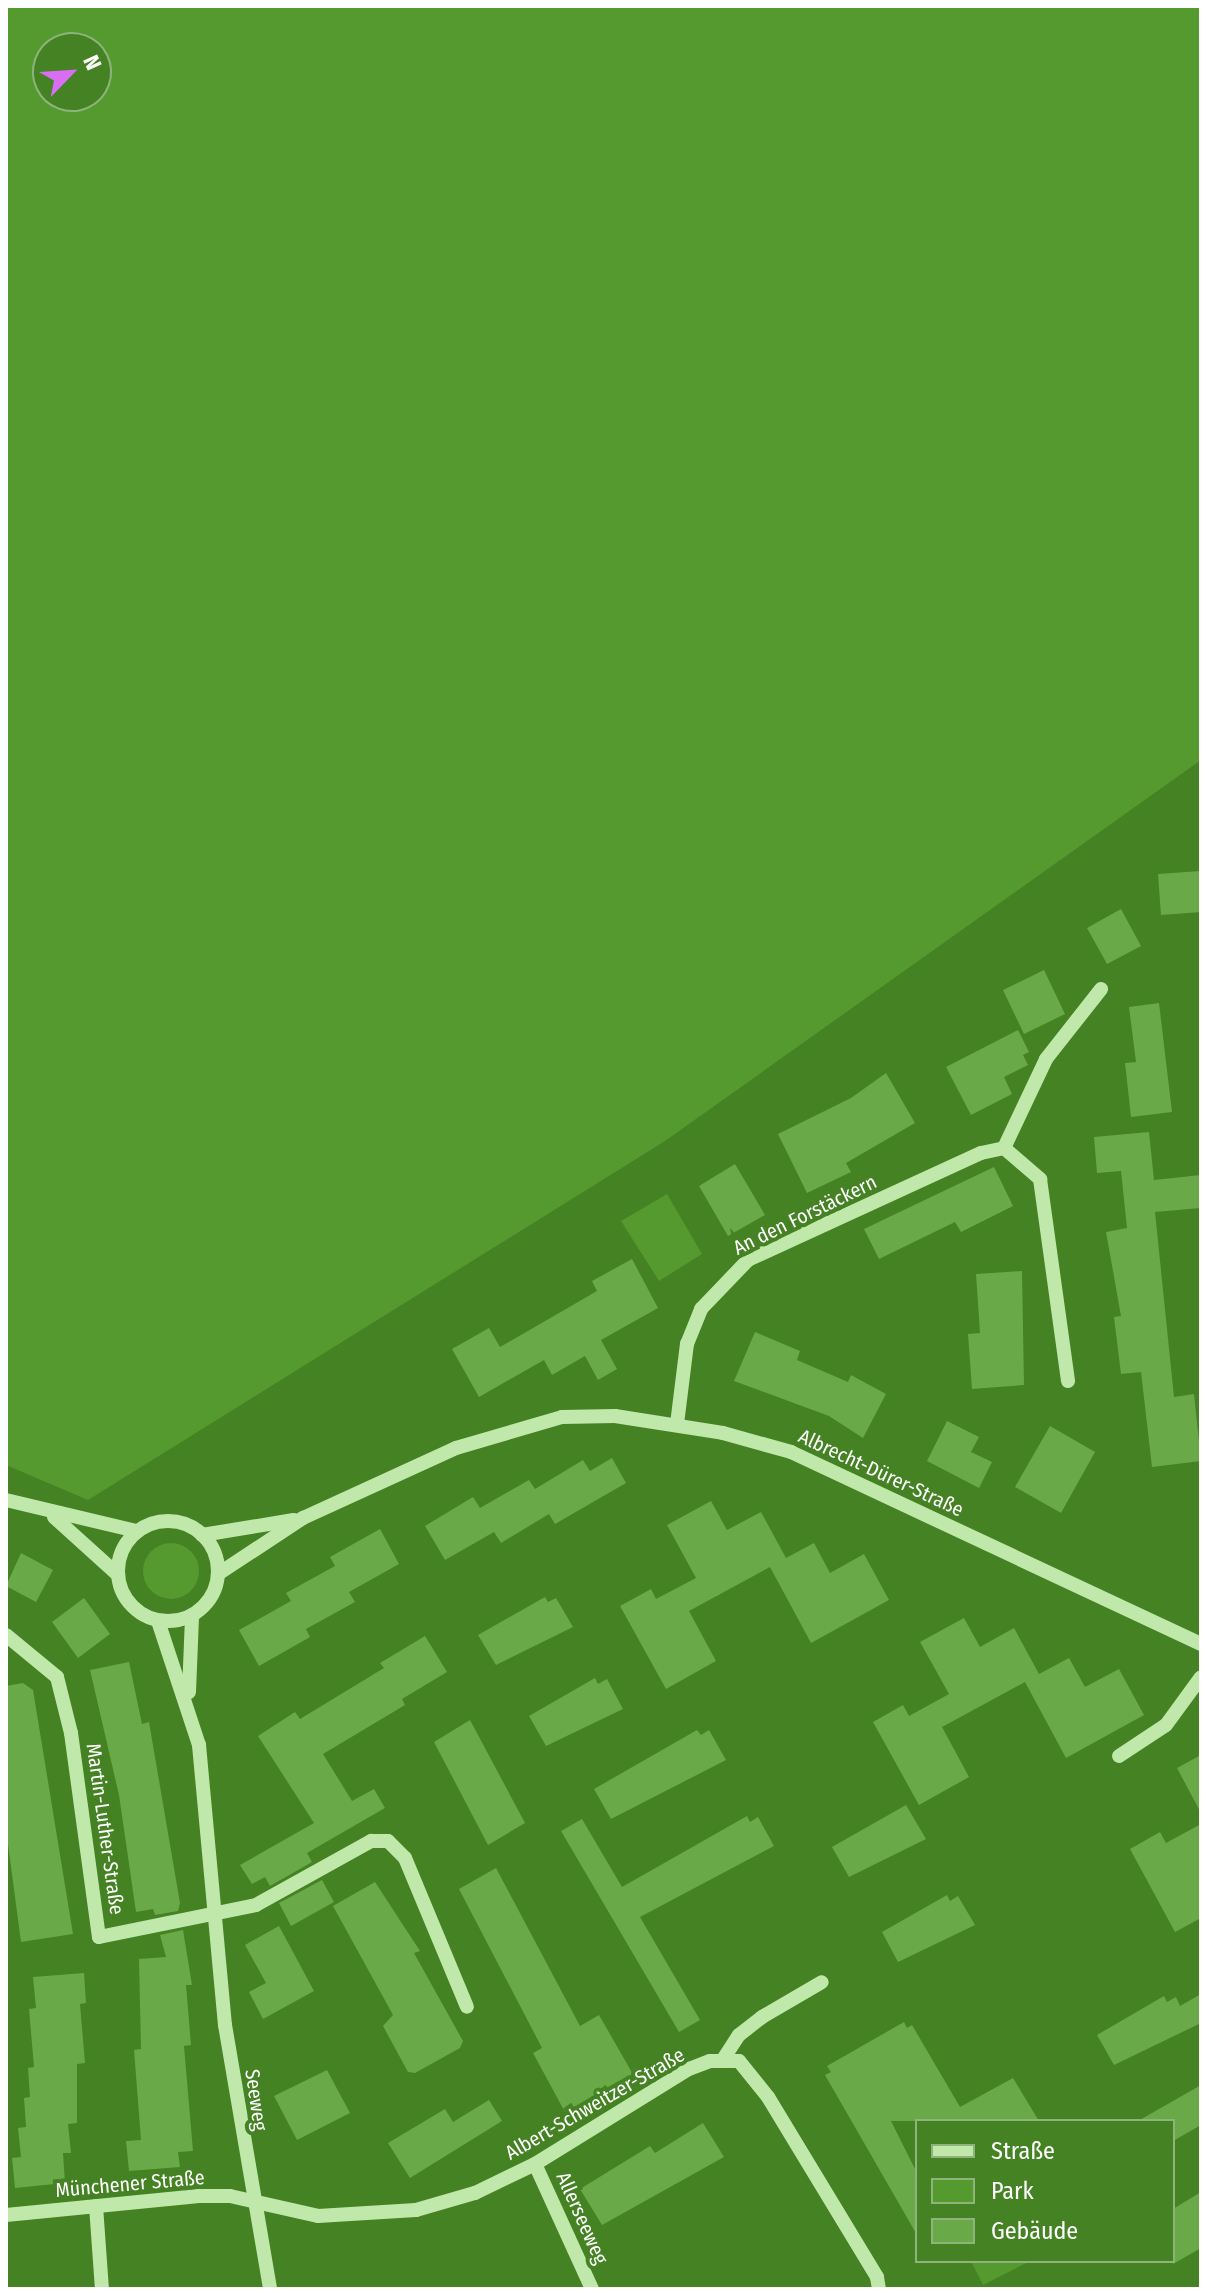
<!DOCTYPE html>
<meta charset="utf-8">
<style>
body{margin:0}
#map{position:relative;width:1207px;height:2295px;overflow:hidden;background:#448223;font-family:"Fira Sans Condensed",sans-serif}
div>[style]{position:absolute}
.green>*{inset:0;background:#559a2e}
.round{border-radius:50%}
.building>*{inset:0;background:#6aa947}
.minor>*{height:14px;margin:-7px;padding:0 7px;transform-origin:7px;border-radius:7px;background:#c1e8ab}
.minor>.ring{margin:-7px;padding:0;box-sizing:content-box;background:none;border:14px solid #c1e8ab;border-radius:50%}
span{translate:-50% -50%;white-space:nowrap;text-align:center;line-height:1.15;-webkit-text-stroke:8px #448223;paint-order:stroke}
.street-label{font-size:20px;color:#fff}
.frame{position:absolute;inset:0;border:8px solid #fff;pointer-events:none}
.legend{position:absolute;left:915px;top:2119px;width:260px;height:144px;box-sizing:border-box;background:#448223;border:2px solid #8fb47b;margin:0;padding:10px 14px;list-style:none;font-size:24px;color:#fff}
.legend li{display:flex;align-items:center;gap:16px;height:40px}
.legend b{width:40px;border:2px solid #8fb47b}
.north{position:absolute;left:32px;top:32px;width:80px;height:80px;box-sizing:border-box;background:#448223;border:2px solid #8fb47b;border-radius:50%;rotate:65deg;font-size:22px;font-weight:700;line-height:32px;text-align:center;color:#fff}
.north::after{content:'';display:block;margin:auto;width:28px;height:36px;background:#d86ef2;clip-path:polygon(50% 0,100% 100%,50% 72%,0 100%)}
</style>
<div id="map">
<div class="green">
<div style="clip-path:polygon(evenodd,6px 6px,1201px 6px,1201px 760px,665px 1141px,88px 1500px,6px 1465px,6px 6px,48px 48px,96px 48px,96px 96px,48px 96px,48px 48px)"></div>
<div style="clip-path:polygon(667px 1194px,702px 1254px,659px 1281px,621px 1221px)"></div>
<div class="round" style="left:143px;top:1543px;width:56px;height:56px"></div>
<div style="clip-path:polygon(971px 2261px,1030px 2261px,983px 2285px)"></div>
</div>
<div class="building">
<div style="clip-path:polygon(1201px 871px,1201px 912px,1161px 915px,1158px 874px)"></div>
<div style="clip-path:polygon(1121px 909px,1141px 946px,1107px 964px,1087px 928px)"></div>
<div style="clip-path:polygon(1044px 970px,1065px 1014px,1024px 1034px,1003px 990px)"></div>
<div style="clip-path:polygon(1159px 1003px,1172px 1112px,1131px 1117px,1125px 1063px,1136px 1062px,1129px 1007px)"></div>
<div style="clip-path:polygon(1018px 1030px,1029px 1052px,1023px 1055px,1028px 1065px,1004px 1077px,1012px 1094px,971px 1115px,946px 1067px)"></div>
<div style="clip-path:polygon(886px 1073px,915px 1123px,846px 1163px,851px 1172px,807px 1193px,778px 1134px,851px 1098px)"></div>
<div style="clip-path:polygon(1149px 1132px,1154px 1180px,1201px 1175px,1201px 1208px,1155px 1212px,1174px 1397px,1194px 1394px,1201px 1461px,1152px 1467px,1141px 1372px,1121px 1374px,1114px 1317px,1121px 1316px,1106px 1232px,1127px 1228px,1121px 1171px,1097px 1173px,1094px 1137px)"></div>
<div style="clip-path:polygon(735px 1164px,765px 1215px,728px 1236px,699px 1186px)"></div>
<div style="clip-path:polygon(994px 1167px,1013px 1206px,961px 1232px,955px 1222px,879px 1259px,864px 1229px)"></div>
<div style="clip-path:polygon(632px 1259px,658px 1308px,601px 1340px,617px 1369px,598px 1380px,585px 1356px,552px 1375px,544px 1360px,479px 1397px,452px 1349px,489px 1328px,500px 1347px,597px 1291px,592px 1281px)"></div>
<div style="clip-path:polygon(1022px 1271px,1024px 1385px,972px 1389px,968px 1334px,980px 1333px,976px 1274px)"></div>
<div style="clip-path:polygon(755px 1332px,800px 1351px,797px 1360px,848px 1382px,851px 1375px,886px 1394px,863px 1438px,829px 1416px,734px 1381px)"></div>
<div style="clip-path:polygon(947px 1421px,979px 1437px,971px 1452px,992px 1462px,979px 1488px,927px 1461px)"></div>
<div style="clip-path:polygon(1050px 1426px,1095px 1452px,1061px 1513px,1015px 1487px)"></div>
<div style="clip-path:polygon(612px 1458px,626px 1483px,555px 1524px,549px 1514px,501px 1543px,494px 1532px,445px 1560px,425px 1526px,473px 1497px,480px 1508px,529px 1480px,535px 1489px,583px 1460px,590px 1471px)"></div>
<div style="clip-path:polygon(711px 1501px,727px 1530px,761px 1512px,786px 1558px,814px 1543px,830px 1573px,864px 1554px,889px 1600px,811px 1643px,770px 1567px,689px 1611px,716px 1661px,666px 1689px,620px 1606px,651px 1589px,656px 1599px,696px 1578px,667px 1525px)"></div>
<div style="clip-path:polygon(380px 1529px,399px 1564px,349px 1592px,355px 1602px,306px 1629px,310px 1637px,259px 1666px,239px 1630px,291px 1601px,286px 1593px,335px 1566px,330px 1557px)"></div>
<div style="clip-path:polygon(21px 1553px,53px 1570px,36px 1602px,6px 1586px)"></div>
<div style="clip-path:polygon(545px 1597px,548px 1602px,556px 1598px,573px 1627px,496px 1665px,478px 1635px)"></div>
<div style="clip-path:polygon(84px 1598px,110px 1634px,78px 1658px,52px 1622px)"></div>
<div style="clip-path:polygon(964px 1618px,980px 1647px,1014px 1628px,1039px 1674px,1069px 1658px,1085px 1687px,1119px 1669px,1144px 1715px,1066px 1758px,1025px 1682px,942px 1727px,969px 1777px,919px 1805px,873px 1722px,903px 1705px,909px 1716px,949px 1694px,920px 1642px)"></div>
<div style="clip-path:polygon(425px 1636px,447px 1672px,402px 1699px,405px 1705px,323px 1754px,352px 1801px,374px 1789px,385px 1808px,307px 1853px,312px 1862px,270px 1886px,265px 1877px,252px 1884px,240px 1865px,314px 1823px,258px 1736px,295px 1712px,300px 1719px,384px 1668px,380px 1663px)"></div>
<div style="clip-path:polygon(129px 1662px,142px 1724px,149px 1722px,180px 1903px,178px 1911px,155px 1915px,153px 1909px,136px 1912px,119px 1795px,90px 1670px)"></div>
<div style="clip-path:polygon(595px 1678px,598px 1684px,607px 1679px,623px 1709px,546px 1746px,529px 1716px)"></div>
<div style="clip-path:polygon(23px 1683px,33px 1690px,73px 1934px,21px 1942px,6px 1829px,6px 1686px)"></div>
<div style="clip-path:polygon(470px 1720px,525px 1823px,488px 1845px,434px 1742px)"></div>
<div style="clip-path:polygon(697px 1730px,701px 1735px,709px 1730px,726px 1760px,611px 1819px,594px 1789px)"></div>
<div style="clip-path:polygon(1201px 1755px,1201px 1813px,1177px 1768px)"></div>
<div style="clip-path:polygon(906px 1805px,926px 1839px,849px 1877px,832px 1847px)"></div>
<div style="clip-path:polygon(747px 1816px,750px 1822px,758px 1817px,774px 1846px,640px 1917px,700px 2020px,679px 2032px,561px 1831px,582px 1819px,622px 1887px)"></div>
<div style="clip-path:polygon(1201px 1824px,1201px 1918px,1175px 1932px,1130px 1849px,1160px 1832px,1166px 1843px)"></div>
<div style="clip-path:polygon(496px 1868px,580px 2026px,599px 2015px,634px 2076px,566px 2114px,533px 2053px,542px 2048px,459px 1889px)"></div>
<div style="clip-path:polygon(322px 1880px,334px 1902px,291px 1926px,279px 1903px)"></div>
<div style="clip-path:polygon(375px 1882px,420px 1951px,414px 1953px,463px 2041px,460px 2048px,415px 2073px,408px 2072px,383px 2026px,393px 2015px,333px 1906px)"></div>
<div style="clip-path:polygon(947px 1895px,950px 1901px,958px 1896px,975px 1925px,898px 1962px,882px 1932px)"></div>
<div style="clip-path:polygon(279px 1926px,314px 1991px,263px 2019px,249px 1992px,266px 1983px,245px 1945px)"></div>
<div style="clip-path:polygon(183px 1930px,192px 1985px,186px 1985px,191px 2045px,184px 2046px,193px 2151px,178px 2152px,180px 2167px,129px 2171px,126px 2141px,141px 2140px,134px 2050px,141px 2049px,139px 1959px,166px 1957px,160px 1935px)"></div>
<div style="clip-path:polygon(84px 1973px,86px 2003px,80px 2004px,85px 2063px,77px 2064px,77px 2123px,68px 2124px,71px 2153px,63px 2153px,65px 2183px,15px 2188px,12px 2158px,21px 2157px,18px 2128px,26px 2127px,24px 2098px,30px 2097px,28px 2068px,34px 2067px,29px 2009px,36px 2008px,33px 1977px)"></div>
<div style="clip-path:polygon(1201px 1994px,1201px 2023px,1114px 2065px,1097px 2035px,1164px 1996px,1167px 2002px,1176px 1997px,1180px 2006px)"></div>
<div style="clip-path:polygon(904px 2022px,907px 2028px,912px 2025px,960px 2107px,1013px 2078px,1039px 2121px,891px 2121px,917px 2173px,917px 2235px,825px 2075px,831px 2072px,827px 2066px)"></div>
<div style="clip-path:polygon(327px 2070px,350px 2113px,297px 2140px,274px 2096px)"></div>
<div style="clip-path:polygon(1201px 2085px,1201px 2125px,1173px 2141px,1173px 2121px,1138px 2121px)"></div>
<div style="clip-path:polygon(489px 2100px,502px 2121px,410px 2178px,388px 2143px,445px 2109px,453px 2122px)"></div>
<div style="clip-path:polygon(703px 2123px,724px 2157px,602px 2225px,580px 2189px,650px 2146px,655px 2153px)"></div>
<div style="clip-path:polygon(1201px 2192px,1201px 2248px,1173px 2264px,1173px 2209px)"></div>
</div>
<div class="minor">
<div style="left:1004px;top:1148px;width:98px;rotate:-64.7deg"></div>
<div style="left:1046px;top:1059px;width:89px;rotate:-51.8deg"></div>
<div style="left:677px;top:1424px;width:81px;rotate:-82.9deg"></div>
<div style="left:687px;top:1344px;width:38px;rotate:-68deg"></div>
<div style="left:701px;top:1309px;width:68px;rotate:-46.2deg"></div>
<div style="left:748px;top:1260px;width:256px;rotate:-24.7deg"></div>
<div style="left:981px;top:1153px;width:24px;rotate:-12deg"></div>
<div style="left:1004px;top:1148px;width:48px;rotate:40.7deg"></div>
<div style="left:1040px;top:1179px;width:204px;rotate:82.1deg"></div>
<div style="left:6px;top:1500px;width:134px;rotate:13.4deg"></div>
<div style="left:54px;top:1517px;width:85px;rotate:42.1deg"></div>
<div class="ring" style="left:118px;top:1521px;width:86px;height:86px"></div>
<div style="left:202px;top:1535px;width:93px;rotate:-9.3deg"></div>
<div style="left:218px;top:1574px;width:102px;rotate:-33.4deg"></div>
<div style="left:303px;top:1518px;width:168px;rotate:-24.6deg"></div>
<div style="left:456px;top:1448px;width:110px;rotate:-16.3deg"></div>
<div style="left:562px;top:1417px;width:53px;rotate:-1.1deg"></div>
<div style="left:615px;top:1416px;width:109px;rotate:8.9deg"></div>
<div style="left:723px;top:1433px;width:71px;rotate:15.6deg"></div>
<div style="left:791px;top:1452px;width:453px;rotate:25.1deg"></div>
<div style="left:158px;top:1621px;width:131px;rotate:71.7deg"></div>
<div style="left:199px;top:1745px;width:281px;rotate:84.7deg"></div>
<div style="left:225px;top:2025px;width:268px;rotate:80.3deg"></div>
<div style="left:6px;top:1635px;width:66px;rotate:39.5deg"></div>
<div style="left:57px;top:1677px;width:58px;rotate:76deg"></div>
<div style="left:71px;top:1733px;width:206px;rotate:82.2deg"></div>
<div style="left:99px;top:1937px;width:160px;rotate:-11.5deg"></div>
<div style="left:256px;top:1905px;width:132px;rotate:-29.1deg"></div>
<div style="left:371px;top:1841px;width:17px"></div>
<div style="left:388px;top:1841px;width:24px;rotate:45deg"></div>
<div style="left:405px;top:1858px;width:161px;rotate:67.4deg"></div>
<div style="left:189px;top:1692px;width:76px;rotate:-87.7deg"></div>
<div style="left:1119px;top:1756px;width:56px;rotate:-33.4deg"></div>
<div style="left:1166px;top:1725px;width:59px;rotate:-53.9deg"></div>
<div style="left:722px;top:2061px;width:31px;rotate:-57deg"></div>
<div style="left:739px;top:2035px;width:29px;rotate:-38deg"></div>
<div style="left:762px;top:2017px;width:69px;rotate:-30.3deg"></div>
<div style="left:535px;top:2164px;width:137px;rotate:65.5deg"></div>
<div style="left:96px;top:2206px;width:83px;rotate:85.9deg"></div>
<div style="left:6px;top:2215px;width:194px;rotate:-5.6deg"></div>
<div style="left:199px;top:2196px;width:31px"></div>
<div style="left:230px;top:2196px;width:90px;rotate:12.8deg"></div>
<div style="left:318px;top:2216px;width:98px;rotate:-3.5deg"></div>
<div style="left:416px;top:2210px;width:61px;rotate:-16.1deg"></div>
<div style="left:475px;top:2193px;width:67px;rotate:-25.8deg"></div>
<div style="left:535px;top:2164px;width:181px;rotate:-31.7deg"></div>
<div style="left:689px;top:2069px;width:22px;rotate:-21deg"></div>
<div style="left:710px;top:2061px;width:29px"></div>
<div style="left:739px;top:2061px;width:46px;rotate:51.1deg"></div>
<div style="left:768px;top:2097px;width:210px;rotate:58.8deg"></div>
<div style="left:877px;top:2277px;width:12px;rotate:81deg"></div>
</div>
<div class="street-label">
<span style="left:805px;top:1215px;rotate:-26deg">An den Forstäckern</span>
<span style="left:881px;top:1473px;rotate:25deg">Albrecht-Dürer-Straße</span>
<span style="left:105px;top:1829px;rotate:82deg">Martin-Luther-Straße</span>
<span style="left:256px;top:2100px;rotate:82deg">Seeweg</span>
<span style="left:595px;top:2104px;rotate:-30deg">Albert-Schweitzer-Straße</span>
<span style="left:130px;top:2184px;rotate:-5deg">Münchener Straße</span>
<span style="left:582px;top:2218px;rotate:66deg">Allerseeweg</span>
</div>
<div class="frame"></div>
<ul class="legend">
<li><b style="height:10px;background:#c1e8ab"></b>Straße</li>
<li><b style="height:22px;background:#559a2e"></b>Park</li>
<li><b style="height:22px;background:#6aa947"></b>Gebäude</li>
</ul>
<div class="north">N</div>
</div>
